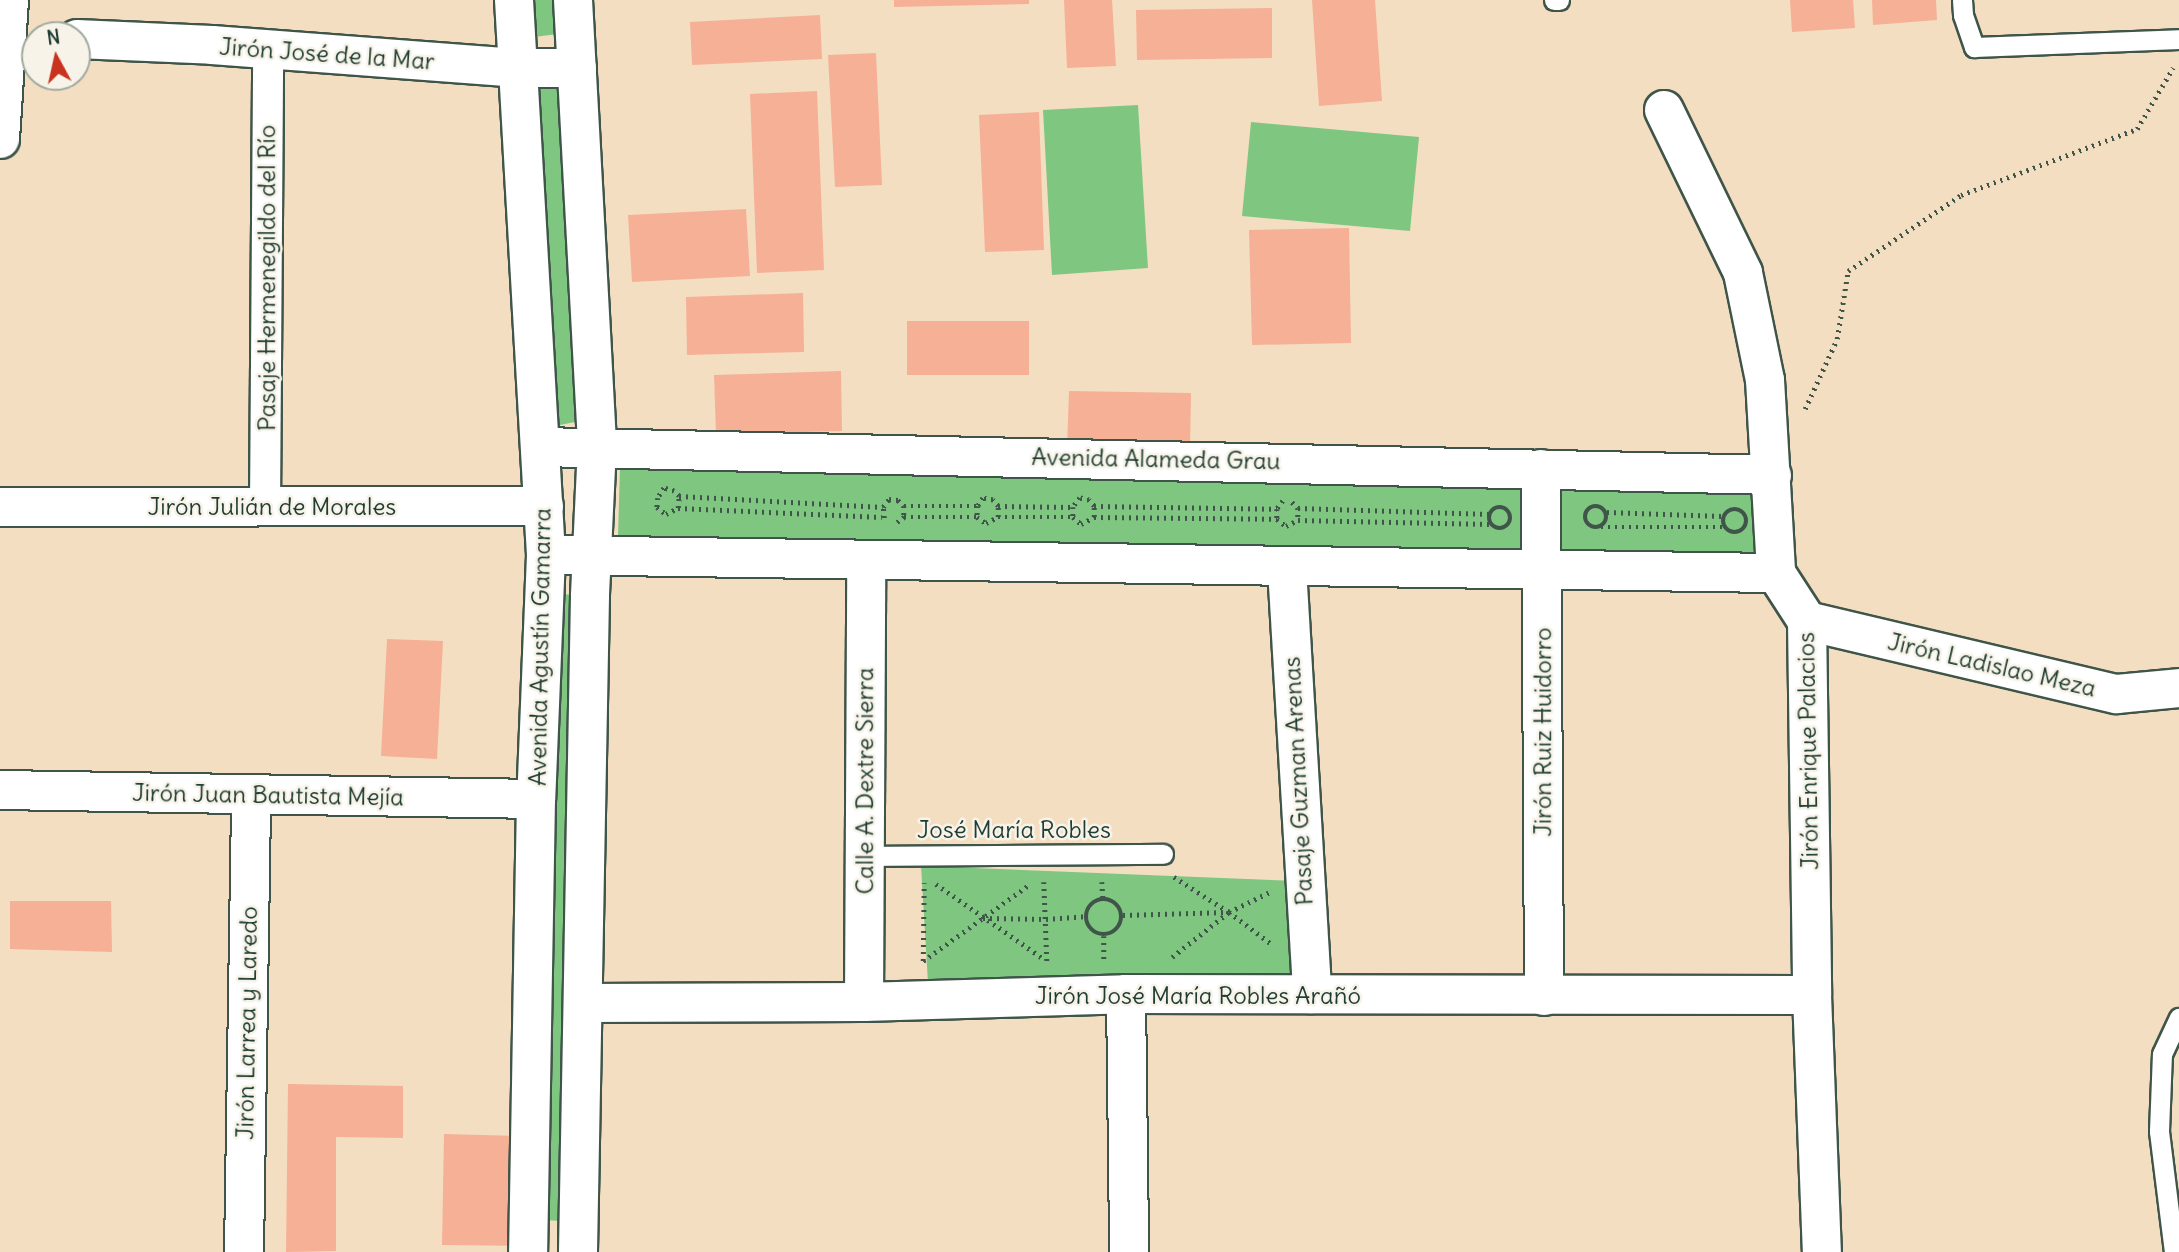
<!DOCTYPE html>
<meta charset="utf-8">
<style>
body{margin:0}
#map{position:relative;width:2179px;height:1252px;overflow:hidden;background:#f4dec1;font-family:Delius,sans-serif}
div>[style]{position:absolute}
.green>*{inset:0;background:#7fc681}
.building>*{inset:0;background:#f6b096}
.path>*{height:4.5px;margin-top:-2.25px;transform-origin:0;background:repeating-linear-gradient(90deg,#3f5549 0 2px,transparent 0 7px)}
.path>.ring{margin:-2.25px;padding:0;box-sizing:content-box;background:none;border:4.5px solid #3f5549;border-radius:50%}
.roads{filter:drop-shadow(2px 0 #3f5549) drop-shadow(-2px 0 #3f5549) drop-shadow(0 2px #3f5549) drop-shadow(0 -2px #3f5549)}
.service>*{height:19px;margin:-9.5px;padding:0 9.5px;transform-origin:9.5px;border-radius:9.5px;background:#fff}
.pedestrian>*{height:30px;margin:-15px;padding:0 15px;transform-origin:15px;border-radius:15px;background:#fff}
.minor>*{height:38px;margin:-19px;padding:0 19px;transform-origin:19px;border-radius:19px;background:#fff}
.secondary>*{height:38px;margin:-19px;padding:0 19px;transform-origin:19px;border-radius:19px;background:#fff}
span{translate:-50% -50%;white-space:nowrap;text-align:center;line-height:1.15;-webkit-text-stroke:5px #f7f3e8;paint-order:stroke}
.street-label{font-size:24px;color:#1f3d34}
.north{position:absolute;left:21px;top:21px;width:70px;height:70px;box-sizing:border-box;background:#f7f3e8;border:2px solid #a1aaa0;border-radius:50%;rotate:352deg;font-size:19px;font-weight:700;line-height:28px;text-align:center;color:#1f3d34}
.north::after{content:'';display:block;margin:auto;width:24px;height:32px;background:#c8321e;clip-path:polygon(50% 0,100% 100%,50% 72%,0 100%)}
</style>
<div id="map">
<div class="green">
<div style="clip-path:polygon(525px 0,556px 0,558px 34px,526px 38px)"></div>
<div style="clip-path:polygon(557px 83px,575px 422px,545px 428px,527px 88px)"></div>
<div style="clip-path:polygon(1138px 105px,1148px 268px,1052px 275px,1043px 110px)"></div>
<div style="clip-path:polygon(1251px 122px,1419px 137px,1410px 231px,1242px 216px)"></div>
<div style="clip-path:polygon(620px 467px,1525px 485px,1522px 550px,1094px 546px,618px 537px)"></div>
<div style="clip-path:polygon(1764px 480px,1765px 562px,1552px 556px,1548px 483px)"></div>
<div style="clip-path:polygon(549px 592px,571px 595px,567px 1221px,536px 1220px)"></div>
<div style="clip-path:polygon(921px 866px,1298px 881px,1305px 977px,928px 983px)"></div>
</div>
<div class="building">
<div style="clip-path:polygon(894px 0,1029px 0,1029px 4px,894px 7px)"></div>
<div style="clip-path:polygon(1064px 0,1112px 0,1116px 66px,1067px 68px)"></div>
<div style="clip-path:polygon(1312px 0,1375px 0,1382px 101px,1319px 106px)"></div>
<div style="clip-path:polygon(1790px 0,1853px 0,1855px 28px,1792px 32px)"></div>
<div style="clip-path:polygon(1872px 0,1936px 0,1937px 20px,1873px 25px)"></div>
<div style="clip-path:polygon(1272px 8px,1272px 58px,1137px 60px,1136px 10px)"></div>
<div style="clip-path:polygon(820px 15px,822px 59px,692px 65px,690px 22px)"></div>
<div style="clip-path:polygon(876px 53px,882px 185px,835px 187px,828px 55px)"></div>
<div style="clip-path:polygon(817px 91px,824px 270px,757px 273px,750px 94px)"></div>
<div style="clip-path:polygon(1039px 112px,1044px 250px,985px 252px,979px 115px)"></div>
<div style="clip-path:polygon(746px 209px,750px 276px,632px 282px,628px 215px)"></div>
<div style="clip-path:polygon(1349px 228px,1351px 343px,1252px 345px,1249px 230px)"></div>
<div style="clip-path:polygon(803px 293px,804px 352px,687px 355px,686px 297px)"></div>
<div style="clip-path:polygon(907px 321px,1029px 321px,1029px 375px,907px 375px)"></div>
<div style="clip-path:polygon(841px 371px,842px 431px,716px 434px,714px 375px)"></div>
<div style="clip-path:polygon(1069px 391px,1191px 393px,1190px 450px,1067px 448px)"></div>
<div style="clip-path:polygon(387px 639px,443px 641px,437px 759px,381px 756px)"></div>
<div style="clip-path:polygon(10px 901px,111px 901px,112px 952px,10px 949px)"></div>
<div style="clip-path:polygon(288px 1084px,403px 1086px,403px 1138px,336px 1137px,336px 1251px,286px 1252px)"></div>
<div style="clip-path:polygon(444px 1134px,523px 1136px,521px 1246px,442px 1245px)"></div>
</div>
<div class="path">
<div style="left:1805px;top:409px;width:77px;rotate:-65.4deg"></div>
<div style="left:1837px;top:339px;width:69px;rotate:-80.8deg"></div>
<div style="left:1848px;top:271px;width:136px;rotate:-33.9deg"></div>
<div style="left:1961px;top:195px;width:188px;rotate:-20.6deg"></div>
<div style="left:2137px;top:129px;width:71px;rotate:-59.5deg"></div>
<div style="left:679px;top:496px;width:204px;rotate:3.1deg"></div>
<div style="left:1283px;top:501px;width:10px;rotate:127deg"></div>
<div style="left:1277px;top:509px;width:10px;rotate:90deg"></div>
<div style="left:1277px;top:519px;width:11px;rotate:38deg"></div>
<div style="left:1286px;top:526px;width:13px;rotate:-27deg"></div>
<div style="left:1298px;top:520px;width:191px;rotate:1.2deg"></div>
<div style="left:1292px;top:502px;width:8px;rotate:45deg"></div>
<div style="left:1298px;top:508px;width:12px;rotate:90deg"></div>
<div class="ring" style="left:1585px;top:506px;width:17.5px;height:17.5px"></div>
<div style="left:904px;top:506px;width:74px"></div>
<div style="left:998px;top:506px;width:75px;rotate:0.8deg"></div>
<div style="left:1094px;top:506px;width:183px;rotate:0.9deg"></div>
<div class="ring" style="left:1489px;top:507px;width:17.5px;height:17.5px"></div>
<div style="left:678px;top:508px;width:12px;rotate:-85deg"></div>
<div style="left:679px;top:496px;width:7px;rotate:-135deg"></div>
<div style="left:674px;top:491px;width:10px;rotate:-163deg"></div>
<div style="left:664px;top:488px;width:12px;rotate:121deg"></div>
<div style="left:658px;top:498px;width:9px;rotate:96deg"></div>
<div style="left:657px;top:507px;width:11px;rotate:38deg"></div>
<div style="left:666px;top:514px;width:13px;rotate:-27deg"></div>
<div style="left:678px;top:508px;width:204px;rotate:2.5deg"></div>
<div style="left:1298px;top:508px;width:191px;rotate:1.8deg"></div>
<div class="ring" style="left:1723px;top:509px;width:19.5px;height:19.5px"></div>
<div style="left:1607px;top:512px;width:115px;rotate:2deg"></div>
<div style="left:998px;top:517px;width:11px;rotate:-90deg"></div>
<div style="left:998px;top:506px;width:8px;rotate:-130deg"></div>
<div style="left:993px;top:500px;width:10px;rotate:-169deg"></div>
<div style="left:983px;top:498px;width:9px;rotate:122deg"></div>
<div style="left:978px;top:506px;width:11px;rotate:95deg"></div>
<div style="left:977px;top:517px;width:11px;rotate:34deg"></div>
<div style="left:986px;top:523px;width:13px;rotate:-27deg"></div>
<div style="left:998px;top:517px;width:75px"></div>
<div style="left:1094px;top:517px;width:11px;rotate:-90deg"></div>
<div style="left:1094px;top:506px;width:8px;rotate:-130deg"></div>
<div style="left:1089px;top:500px;width:9px;rotate:-167deg"></div>
<div style="left:1080px;top:498px;width:11px;rotate:128deg"></div>
<div style="left:1073px;top:507px;width:10px;rotate:90deg"></div>
<div style="left:1073px;top:517px;width:11px;rotate:41deg"></div>
<div style="left:1081px;top:524px;width:15px;rotate:-28deg"></div>
<div style="left:1094px;top:517px;width:183px;rotate:0.6deg"></div>
<div style="left:884px;top:518px;width:11px;rotate:-95deg"></div>
<div style="left:883px;top:507px;width:10px;rotate:-53deg"></div>
<div style="left:889px;top:499px;width:9px;rotate:6deg"></div>
<div style="left:898px;top:500px;width:8px;rotate:45deg"></div>
<div style="left:904px;top:506px;width:11px;rotate:90deg"></div>
<div style="left:897px;top:522px;width:9px;rotate:-36deg"></div>
<div style="left:904px;top:517px;width:73px"></div>
<div style="left:1601px;top:527px;width:124px"></div>
<div style="left:1174px;top:877px;width:65px;rotate:32.5deg"></div>
<div style="left:1229px;top:912px;width:46px;rotate:-26deg"></div>
<div style="left:1044px;top:882px;width:79px;rotate:87.8deg"></div>
<div style="left:1102px;top:882px;width:16px;rotate:86deg"></div>
<div style="left:936px;top:884px;width:131px;rotate:34.8deg"></div>
<div class="ring" style="left:1086px;top:899px;width:31.5px;height:31.5px"></div>
<div style="left:1123px;top:915px;width:105px;rotate:-1.6deg"></div>
<div style="left:983px;top:918px;width:63px;rotate:0.9deg"></div>
<div style="left:1046px;top:919px;width:39px;rotate:-4deg"></div>
<div style="left:1104px;top:936px;width:23px;rotate:90deg"></div>
<div style="left:1172px;top:957px;width:73px;rotate:-38.3deg"></div>
<div style="left:1229px;top:912px;width:55px;rotate:36.9deg"></div>
<div style="left:923px;top:961px;width:132px;rotate:-35.7deg"></div>
<div style="left:923px;top:961px;width:78px;rotate:-89.3deg"></div>
</div>
<div class="roads">
<div class="service">
<div style="left:1554px;top:0;width:5px"></div>
<div style="left:1962px;top:0;width:15px;rotate:86deg"></div>
<div style="left:1963px;top:15px;width:34px;rotate:71deg"></div>
<div style="left:1974px;top:47px;width:205px;rotate:-2.2deg"></div>
<div style="left:865px;top:856px;width:298px;rotate:-0.4deg"></div>
<div style="left:2174px;top:1252px;width:122px;rotate:-97.1deg"></div>
<div style="left:2159px;top:1131px;width:77px;rotate:-87.8deg"></div>
<div style="left:2162px;top:1054px;width:40px;rotate:-65deg"></div>
</div>
<div class="pedestrian">
<div style="left:265px;top:507px;width:458px;rotate:-89.6deg"></div>
</div>
<div class="minor">
<div style="left:77px;top:39px;width:135px;rotate:2.5deg"></div>
<div style="left:212px;top:45px;width:305px;rotate:4.3deg"></div>
<div style="left:516px;top:68px;width:61px"></div>
<div style="left:1664px;top:110px;width:181px;rotate:64.1deg"></div>
<div style="left:1743px;top:273px;width:109px;rotate:78.4deg"></div>
<div style="left:1765px;top:380px;width:193px;rotate:86.7deg"></div>
<div style="left:1776px;top:573px;width:57px;rotate:57.1deg"></div>
<div style="left:1807px;top:621px;width:374px;rotate:89.2deg"></div>
<div style="left:1812px;top:995px;width:257px;rotate:87.8deg"></div>
<div style="left:0;top:139px;width:139px;rotate:-86.3deg"></div>
<div style="left:540px;top:447px;width:1232px;rotate:1.3deg"></div>
<div style="left:1541px;top:469px;width:527px;rotate:89.67deg"></div>
<div style="left:0;top:507px;width:544px;rotate:-0.11deg"></div>
<div style="left:546px;top:555px;width:1230px;rotate:0.84deg"></div>
<div style="left:1287px;top:568px;width:427px;rotate:86.6deg"></div>
<div style="left:1807px;top:621px;width:318px;rotate:13.3deg"></div>
<div style="left:2117px;top:694px;width:62px;rotate:-5.5deg"></div>
<div style="left:0;top:790px;width:536px;rotate:0.96deg"></div>
<div style="left:1126px;top:994px;width:258px;rotate:89.3deg"></div>
<div style="left:864px;top:1002px;width:442px;rotate:-89.7deg"></div>
<div style="left:583px;top:1003px;width:281px;rotate:-0.2deg"></div>
<div style="left:864px;top:1002px;width:262px;rotate:-1.7deg"></div>
<div style="left:1126px;top:994px;width:686px;rotate:0.08deg"></div>
<div style="left:244px;top:1252px;width:457px;rotate:-89.1deg"></div>
</div>
<div class="secondary">
<div style="left:514px;top:0;width:556px;rotate:86.7deg"></div>
<div style="left:546px;top:555px;width:244px;rotate:92.3deg"></div>
<div style="left:536px;top:799px;width:453px;rotate:91deg"></div>
<div style="left:573px;top:0;width:447px;rotate:86.9deg"></div>
<div style="left:597px;top:446px;width:150px;rotate:92.7deg"></div>
<div style="left:590px;top:596px;width:656px;rotate:91.05deg"></div>
</div>
</div>
<div class="street-label">
<span style="left:327px;top:54px;rotate:4deg">Jirón José de la Mar</span>
<span style="left:267px;top:278px;rotate:-90deg">Pasaje Hermenegildo del Río</span>
<span style="left:1156px;top:459px;rotate:1deg">Avenida Alameda Grau</span>
<span style="left:272px;top:507px">Jirón Julián de Morales</span>
<span style="left:540px;top:647px;rotate:-89deg">Avenida Agustín Gamarra</span>
<span style="left:1992px;top:665px;rotate:13deg">Jirón Ladislao Meza</span>
<span style="left:1543px;top:732px;rotate:-90deg">Jirón Ruiz Huidorro</span>
<span style="left:1808px;top:751px;rotate:-91deg">Jirón Enrique Palacios</span>
<span style="left:865px;top:781px;rotate:-90deg">Calle A. Dextre Sierra</span>
<span style="left:1298px;top:781px;rotate:-93deg">Pasaje Guzman Arenas</span>
<span style="left:268px;top:795px;rotate:1deg">Jirón Juan Bautista Mejía</span>
<span style="left:1014px;top:830px">José María Robles</span>
<span style="left:1198px;top:996px">Jirón José María Robles Arañó</span>
<span style="left:247px;top:1023px;rotate:-89deg">Jirón Larrea y Laredo</span>
</div>
<div class="north">N</div>
</div>
